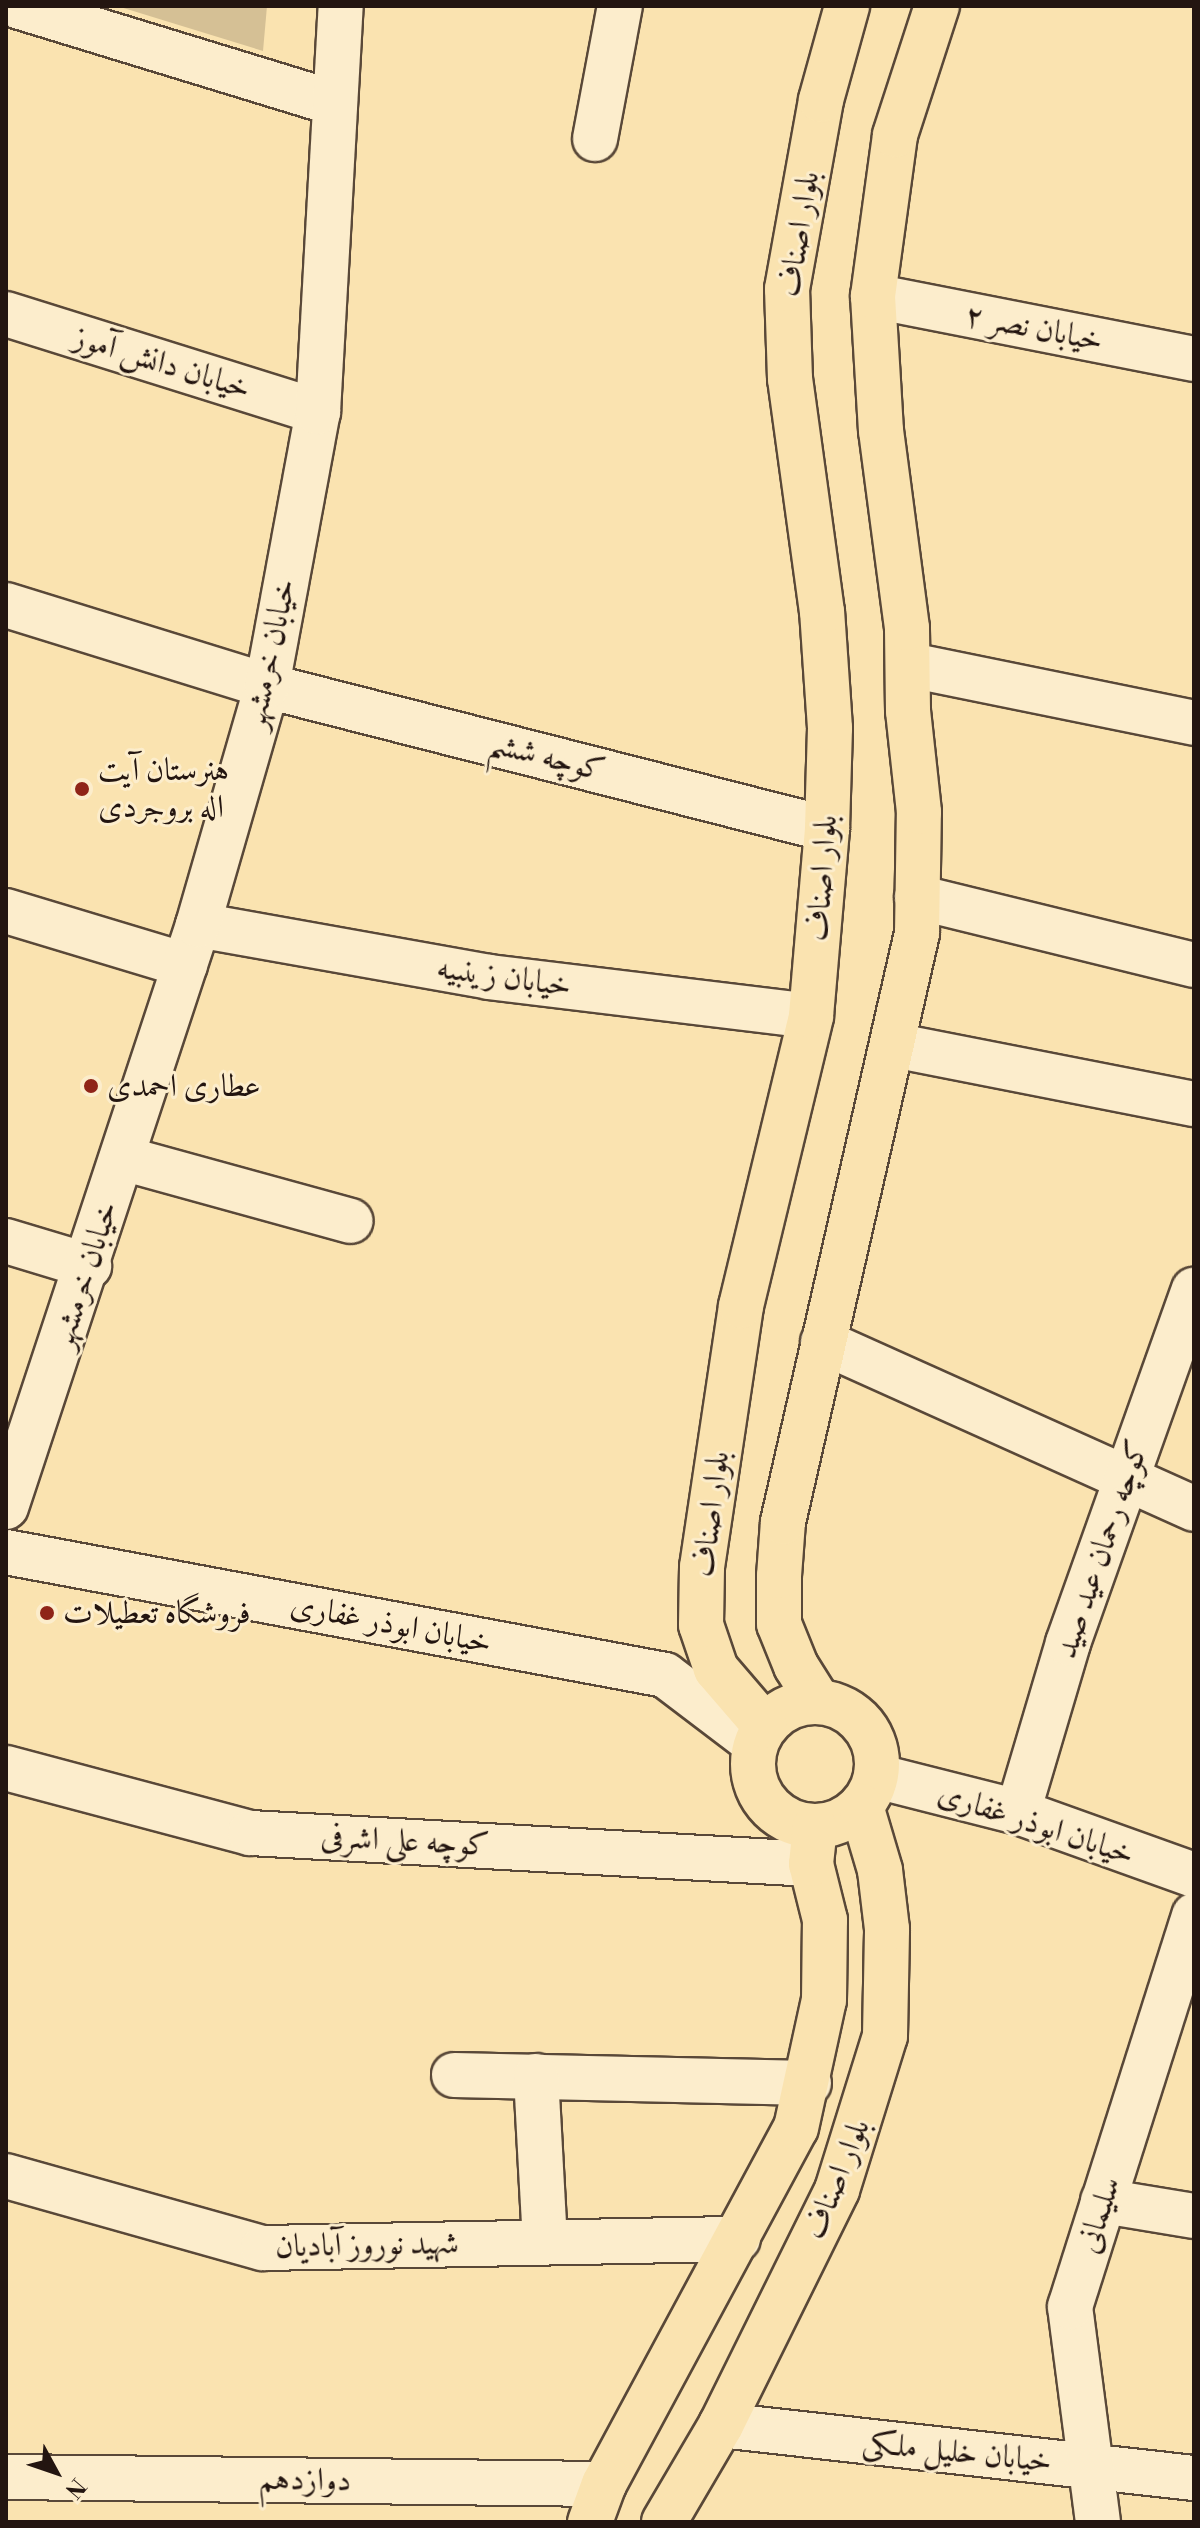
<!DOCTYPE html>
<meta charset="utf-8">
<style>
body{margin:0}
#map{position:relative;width:1200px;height:2528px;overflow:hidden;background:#fae3b0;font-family:"Libre Bodoni",Amiri,serif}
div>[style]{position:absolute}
.green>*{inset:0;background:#d5c095}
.roads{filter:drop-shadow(2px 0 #594838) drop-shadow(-2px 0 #594838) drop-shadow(0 2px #594838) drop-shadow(0 -2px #594838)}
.minor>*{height:44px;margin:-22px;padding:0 22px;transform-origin:22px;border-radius:22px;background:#fcedcc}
.major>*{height:44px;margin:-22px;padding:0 22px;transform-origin:22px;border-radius:22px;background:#fae3b0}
.major>.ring{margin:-22px;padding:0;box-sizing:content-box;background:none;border:44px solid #fae3b0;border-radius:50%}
.dots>*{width:22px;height:22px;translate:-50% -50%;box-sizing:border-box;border:4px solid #fcedcc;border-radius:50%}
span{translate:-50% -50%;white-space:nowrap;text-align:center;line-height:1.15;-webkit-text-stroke:6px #fcedcc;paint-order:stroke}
.street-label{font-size:32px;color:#231510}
.poi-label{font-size:32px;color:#231510}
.left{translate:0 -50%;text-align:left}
.frame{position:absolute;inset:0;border:8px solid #231510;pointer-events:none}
.north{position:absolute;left:16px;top:2432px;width:80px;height:80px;-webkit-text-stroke:6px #fcedcc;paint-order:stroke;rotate:130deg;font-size:22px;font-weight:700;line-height:32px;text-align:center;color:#231510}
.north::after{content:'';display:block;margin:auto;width:28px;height:36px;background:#231510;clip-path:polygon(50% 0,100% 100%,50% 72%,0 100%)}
</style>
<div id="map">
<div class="green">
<div style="clip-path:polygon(117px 6px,267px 6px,263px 51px)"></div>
</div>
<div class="roads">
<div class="minor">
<div style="left:17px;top:6px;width:332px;rotate:17deg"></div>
<div style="left:595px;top:139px;width:135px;rotate:-79.4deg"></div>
<div style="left:873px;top:296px;width:327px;rotate:11.1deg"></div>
<div style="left:6px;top:314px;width:327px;rotate:17.4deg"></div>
<div style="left:6px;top:605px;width:273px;rotate:17.2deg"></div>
<div style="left:267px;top:686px;width:578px;rotate:14.32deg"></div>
<div style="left:910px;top:665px;width:290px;rotate:11.5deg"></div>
<div style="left:917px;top:897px;width:285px;rotate:13.8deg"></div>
<div style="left:6px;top:911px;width:187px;rotate:16.8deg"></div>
<div style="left:198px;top:925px;width:296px;rotate:10.1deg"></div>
<div style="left:489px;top:977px;width:324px;rotate:6.9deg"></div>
<div style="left:893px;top:1045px;width:307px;rotate:11.1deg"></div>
<div style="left:122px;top:1158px;width:237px;rotate:15.4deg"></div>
<div style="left:6px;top:1241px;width:87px;rotate:16.8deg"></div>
<div style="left:823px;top:1342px;width:407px;rotate:24.2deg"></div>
<div style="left:6px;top:1507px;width:613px;rotate:-71.74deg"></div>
<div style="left:198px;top:925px;width:249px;rotate:-73.9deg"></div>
<div style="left:267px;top:686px;width:279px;rotate:-79.5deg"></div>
<div style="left:318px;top:412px;width:407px;rotate:-86.8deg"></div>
<div style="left:6px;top:1552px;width:670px;rotate:10.57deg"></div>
<div style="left:665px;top:1675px;width:114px;rotate:37.2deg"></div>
<div style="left:6px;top:1768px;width:253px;rotate:14.9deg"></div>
<div style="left:250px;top:1833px;width:562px;rotate:3.16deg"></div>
<div style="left:876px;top:1776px;width:146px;rotate:14.2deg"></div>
<div style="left:1018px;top:1812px;width:187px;rotate:19.7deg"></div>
<div style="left:1018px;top:1812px;width:176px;rotate:-73.5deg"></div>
<div style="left:1068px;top:1643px;width:375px;rotate:-70.4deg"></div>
<div style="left:454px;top:2075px;width:355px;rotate:1.3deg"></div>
<div style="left:536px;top:2076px;width:166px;rotate:86.9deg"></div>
<div style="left:6px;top:2176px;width:267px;rotate:15.7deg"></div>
<div style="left:263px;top:2248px;width:475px;rotate:-1.1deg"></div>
<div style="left:1103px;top:2201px;width:92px;rotate:9.4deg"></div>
<div style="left:721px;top:2425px;width:476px;rotate:6.4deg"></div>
<div style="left:6px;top:2477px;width:598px;rotate:0.67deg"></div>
<div style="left:1098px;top:2522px;width:217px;rotate:-97.4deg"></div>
<div style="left:1070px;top:2307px;width:411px;rotate:-72.4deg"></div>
</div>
<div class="major">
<div style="left:818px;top:1701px;width:41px;rotate:-122.2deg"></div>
<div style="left:796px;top:1666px;width:45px;rotate:-112deg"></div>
<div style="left:779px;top:1624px;width:48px;rotate:-90deg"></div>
<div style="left:779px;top:1576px;width:54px;rotate:-85.8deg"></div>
<div style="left:783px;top:1522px;width:604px;rotate:-77.18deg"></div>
<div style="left:917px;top:933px;width:121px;rotate:-89.1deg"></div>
<div style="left:919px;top:812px;width:102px;rotate:-96.2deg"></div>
<div style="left:908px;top:711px;width:83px;rotate:-90.7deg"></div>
<div style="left:907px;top:628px;width:199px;rotate:-97.5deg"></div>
<div style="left:881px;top:431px;width:135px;rotate:-93.4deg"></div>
<div style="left:873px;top:296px;width:162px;rotate:-82.2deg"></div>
<div style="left:895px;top:135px;width:136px;rotate:-72deg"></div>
<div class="ring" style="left:753px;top:1702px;width:80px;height:80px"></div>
<div style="left:765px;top:1726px;width:75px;rotate:-130.7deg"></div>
<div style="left:716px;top:1669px;width:46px;rotate:-108.8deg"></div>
<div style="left:701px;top:1625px;width:58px;rotate:-89deg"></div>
<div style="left:702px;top:1567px;width:264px;rotate:-81.5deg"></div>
<div style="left:741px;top:1306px;width:298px;rotate:-76.4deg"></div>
<div style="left:811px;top:1016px;width:188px;rotate:-85.1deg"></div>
<div style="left:827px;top:829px;width:101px;rotate:-88.3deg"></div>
<div style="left:830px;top:728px;width:116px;rotate:-93.9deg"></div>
<div style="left:822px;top:612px;width:235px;rotate:-97.8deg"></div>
<div style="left:790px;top:379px;width:90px;rotate:-91.9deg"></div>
<div style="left:787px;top:289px;width:192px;rotate:-79.8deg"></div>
<div style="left:821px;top:100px;width:98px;rotate:-74.5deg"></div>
<div style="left:590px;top:2522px;width:40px;rotate:-69.8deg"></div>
<div style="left:604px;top:2484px;width:404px;rotate:-61.7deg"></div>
<div style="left:796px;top:2128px;width:131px;rotate:-77.7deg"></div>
<div style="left:824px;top:2000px;width:80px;rotate:-89.3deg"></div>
<div style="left:825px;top:1920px;width:58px;rotate:-104deg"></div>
<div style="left:811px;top:1864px;width:37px;rotate:-84deg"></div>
<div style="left:664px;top:2522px;width:113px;rotate:-59.6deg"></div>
<div style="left:721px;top:2425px;width:262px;rotate:-63.7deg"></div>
<div style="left:837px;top:2190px;width:161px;rotate:-72.7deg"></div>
<div style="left:885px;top:2036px;width:107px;rotate:-88.9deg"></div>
<div style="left:887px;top:1929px;width:59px;rotate:-96.8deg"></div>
<div style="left:880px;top:1870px;width:67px;rotate:-106.5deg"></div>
</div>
</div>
<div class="dots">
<div style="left:82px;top:789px;background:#8f2418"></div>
<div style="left:91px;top:1086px;background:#8f2418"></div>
<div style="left:47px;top:1613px;background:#8f2418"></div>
</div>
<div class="street-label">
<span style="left:799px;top:234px;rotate:-81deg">بلوار اصناف</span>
<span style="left:1034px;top:328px;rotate:11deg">خیابان نصر ۲</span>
<span style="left:162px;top:363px;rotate:17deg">خیابان دانش آموز</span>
<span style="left:270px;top:654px;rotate:-78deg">خیابان خرمشهر</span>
<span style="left:547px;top:757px;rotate:14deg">کوچه ششم</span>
<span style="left:822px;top:878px;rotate:-86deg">بلوار اصناف</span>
<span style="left:504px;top:977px;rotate:8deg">خیابان زینبیه</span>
<span style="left:85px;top:1275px;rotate:-72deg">خیابان خرمشهر</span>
<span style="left:711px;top:1514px;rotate:-83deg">بلوار اصناف</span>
<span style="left:1102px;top:1549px;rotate:-71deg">کوچه رحمان عید صید</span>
<span style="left:391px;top:1624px;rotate:11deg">خیابان ابوذر غفاری</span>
<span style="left:1036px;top:1824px;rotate:18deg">خیابان ابوذر غفاری</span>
<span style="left:405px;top:1841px;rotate:3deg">کوچه علی اشرفی</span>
<span style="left:837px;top:2179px;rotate:-68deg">بلوار اصناف</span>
<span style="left:1099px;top:2215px;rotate:-72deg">سلیمانی</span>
<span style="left:367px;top:2245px;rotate:-1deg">شهید نوروز آبادیان</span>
<span style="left:957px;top:2452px;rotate:6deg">خیابان خلیل ملکی</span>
<span style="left:305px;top:2480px;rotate:1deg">دوازدهم</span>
</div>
<div class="poi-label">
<span class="left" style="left:98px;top:789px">هنرستان آیت<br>اله بروجردی</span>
<span class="left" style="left:107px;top:1086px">عطاری احمدی</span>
<span class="left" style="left:63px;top:1613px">فروشگاه تعطیلات</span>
</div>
<div class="frame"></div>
<div class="north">N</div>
</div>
